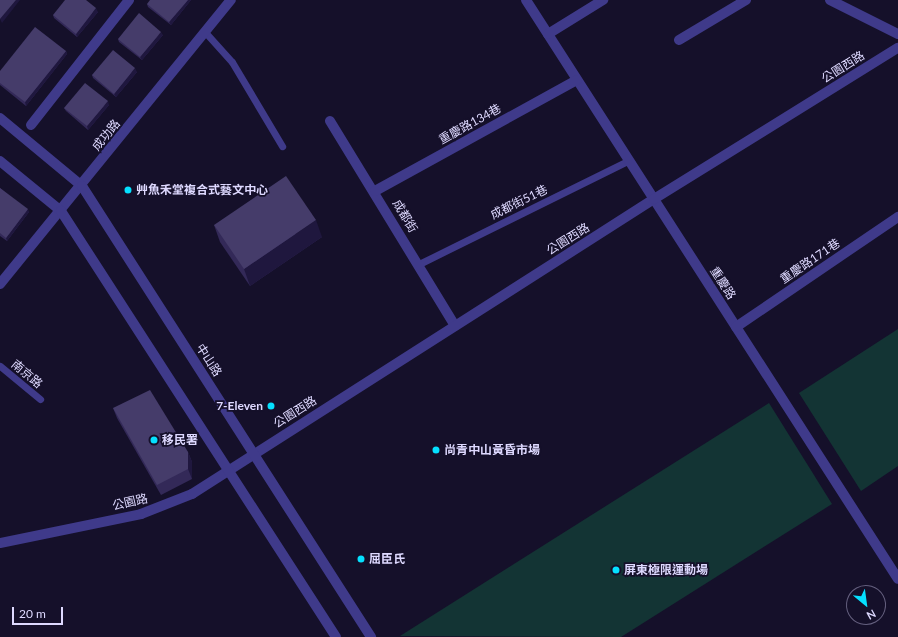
<!DOCTYPE html>
<meta charset="utf-8">
<style>
body{margin:0}
#map{position:relative;width:898px;height:637px;overflow:hidden;background:#15102a;font-family:Lato,"Noto Sans TC",sans-serif}
div>[style]{position:absolute}
.green>*{inset:0;background:#133434}
.service>*{height:7px;margin:-3.5px;padding:0 3.5px;transform-origin:3.5px;border-radius:3.5px;background:#3f3a8a}
.pedestrian>*{height:10px;margin:-5px;padding:0 5px;transform-origin:5px;border-radius:5px;background:#3f3a8a}
.minor>*{height:10px;margin:-5px;padding:0 5px;transform-origin:5px;border-radius:5px;background:#3f3a8a}
.tertiary>*{height:10px;margin:-5px;padding:0 5px;transform-origin:5px;border-radius:5px;background:#3f3a8a}
.wall>*{inset:0;background:#332958}
.shaded-wall>*{inset:0;background:#1f173e}
.building>*{inset:0;background:#453c6a}
.dots>*{width:11px;height:11px;translate:-50% -50%;box-sizing:border-box;border:2px solid #15102a;border-radius:50%}
span{translate:-50% -50%;white-space:nowrap;text-align:center;line-height:1.15;-webkit-text-stroke:3.5px #15102a;paint-order:stroke}
.street-label{font-size:12px;color:#ded9ff}
.poi-label{font-size:12px;color:#ded9ff;font-weight:700}
.left{translate:0 -50%;text-align:left}
.right{translate:-100% -50%;text-align:right}
.north{position:absolute;left:846px;top:585px;width:40px;height:40px;box-sizing:border-box;background:#15102a;border:1px solid #65607f;border-radius:50%;rotate:151deg;font-size:11px;font-weight:700;line-height:16px;text-align:center;color:#ded9ff}
.north::after{content:'';display:block;margin:auto;width:14px;height:18px;background:#05e0ff;clip-path:polygon(50% 0,100% 100%,50% 72%,0 100%)}
.scale{position:absolute;left:12px;top:607px;width:51px;height:18px;box-sizing:border-box;border:2px solid #ded9ff;border-top:0;padding-left:5px;font-size:12px;line-height:14px;white-space:nowrap;color:#ded9ff;-webkit-text-stroke:3px #15102a;paint-order:stroke}
</style>
<div id="map">
<div class="green">
<div style="clip-path:polygon(898px 329px,898px 466px,861px 491px,799px 393px)"></div>
<div style="clip-path:polygon(769px 403px,832px 504px,621px 637px,400px 636px)"></div>
</div>
<div class="service">
<div style="left:205px;top:32px;width:40px;rotate:48deg"></div>
<div style="left:232px;top:62px;width:98px;rotate:59.2deg"></div>
<div style="left:419px;top:264px;width:234px;rotate:-26.3deg"></div>
<div style="left:0;top:366px;width:52px;rotate:39.5deg"></div>
</div>
<div class="pedestrian">
<div style="left:31px;top:125px;width:159px;rotate:-51.9deg"></div>
</div>
<div class="minor">
<div style="left:526px;top:0;width:688px;rotate:57.28deg"></div>
<div style="left:830px;top:0;width:76px;rotate:26.6deg"></div>
<div style="left:548px;top:34px;width:65px;rotate:-31.7deg"></div>
<div style="left:679px;top:40px;width:78px;rotate:-30.8deg"></div>
<div style="left:330px;top:121px;width:240px;rotate:58.6deg"></div>
<div style="left:375px;top:191px;width:230px;rotate:-28.8deg"></div>
<div style="left:0;top:284px;width:366px;rotate:-50.9deg"></div>
<div style="left:736px;top:327px;width:196px;rotate:-34.2deg"></div>
<div style="left:0;top:543px;width:144px;rotate:-11.6deg"></div>
<div style="left:141px;top:514px;width:55px;rotate:-21.4deg"></div>
<div style="left:192px;top:494px;width:548px;rotate:-32.56deg"></div>
<div style="left:654px;top:199px;width:287px;rotate:-31.8deg"></div>
</div>
<div class="tertiary">
<div style="left:0;top:118px;width:107px;rotate:39.7deg"></div>
<div style="left:82px;top:186px;width:536px;rotate:57.35deg"></div>
<div style="left:0;top:161px;width:79px;rotate:39.3deg"></div>
<div style="left:61px;top:211px;width:507px;rotate:57.16deg"></div>
</div>
<div class="wall">
<div style="clip-path:polygon(191px 0,171px 25px,148px 7px,147px 4px)"></div>
<div style="clip-path:polygon(98px 12px,77px 37px,54px 18px,53px 15px)"></div>
<div style="clip-path:polygon(163px 35px,142px 60px,119px 42px,118px 39px)"></div>
<div style="clip-path:polygon(66px 51px,67px 54px,26px 106px,0 85px,0 71px)"></div>
<div style="clip-path:polygon(137px 72px,116px 97px,93px 78px,92px 75px)"></div>
<div style="clip-path:polygon(109px 105px,88px 130px,66px 111px,64px 108px)"></div>
<div style="clip-path:polygon(0 188px,29px 212px,7px 241px,0 236px)"></div>
<div style="clip-path:polygon(214px 225px,322px 237px,250px 286px,220px 242px)"></div>
<div style="clip-path:polygon(113px 408px,188px 452px,192px 462px,192px 479px,161px 495px,117px 418px)"></div>
</div>
<div class="shaded-wall">
<div style="clip-path:polygon(16px 0,20px 0,2px 23px,0 19px)"></div>
<div style="clip-path:polygon(188px 0,191px 0,171px 25px,169px 22px)"></div>
<div style="clip-path:polygon(96px 8px,98px 12px,77px 37px,76px 34px)"></div>
<div style="clip-path:polygon(161px 32px,163px 35px,142px 60px,140px 57px)"></div>
<div style="clip-path:polygon(66px 51px,67px 54px,26px 106px,25px 102px)"></div>
<div style="clip-path:polygon(135px 68px,137px 72px,116px 97px,114px 94px)"></div>
<div style="clip-path:polygon(108px 101px,109px 105px,88px 130px,87px 126px)"></div>
<div style="clip-path:polygon(28px 209px,29px 212px,7px 241px,6px 238px)"></div>
<div style="clip-path:polygon(316px 220px,322px 237px,250px 286px,244px 269px)"></div>
<div style="clip-path:polygon(188px 452px,192px 462px,192px 479px,188px 469px)"></div>
</div>
<div class="building">
<div style="clip-path:polygon(0 0,16px 0,0 19px)"></div>
<div style="clip-path:polygon(65px 0,86px 0,96px 8px,76px 34px,53px 15px)"></div>
<div style="clip-path:polygon(150px 0,188px 0,169px 22px,147px 4px)"></div>
<div style="clip-path:polygon(139px 13px,161px 32px,140px 57px,118px 39px)"></div>
<div style="clip-path:polygon(35px 27px,66px 51px,25px 102px,0 83px,0 71px)"></div>
<div style="clip-path:polygon(113px 50px,135px 68px,114px 94px,92px 75px)"></div>
<div style="clip-path:polygon(85px 83px,108px 101px,87px 126px,64px 108px)"></div>
<div style="clip-path:polygon(286px 176px,316px 220px,244px 269px,214px 225px)"></div>
<div style="clip-path:polygon(0 188px,28px 209px,6px 238px,0 233px)"></div>
<div style="clip-path:polygon(150px 390px,188px 452px,188px 469px,157px 485px,113px 408px)"></div>
</div>
<div class="dots">
<div style="left:128px;top:190px;background:#05e0ff"></div>
<div style="left:271px;top:406px;background:#05e0ff"></div>
<div style="left:154px;top:440px;background:#05e0ff"></div>
<div style="left:436px;top:450px;background:#05e0ff"></div>
<div style="left:361px;top:559px;background:#05e0ff"></div>
<div style="left:616px;top:570px;background:#05e0ff"></div>
</div>
<div class="street-label">
<span style="left:843px;top:67px;rotate:-32deg">公園西路</span>
<span style="left:470px;top:124px;rotate:-29deg">重慶路134巷</span>
<span style="left:106px;top:135px;rotate:-51deg">成功路</span>
<span style="left:519px;top:202px;rotate:-26deg">成都街51巷</span>
<span style="left:405px;top:216px;rotate:59deg">成都街</span>
<span style="left:568px;top:239px;rotate:-32deg">公園西路</span>
<span style="left:810px;top:261px;rotate:-34deg">重慶路171巷</span>
<span style="left:723px;top:283px;rotate:57deg">重慶路</span>
<span style="left:209px;top:360px;rotate:57deg">中山路</span>
<span style="left:27px;top:374px;rotate:40deg">南京路</span>
<span style="left:295px;top:412px;rotate:-32deg">公園西路</span>
<span style="left:130px;top:502px;rotate:-13deg">公園路</span>
</div>
<div class="poi-label">
<span class="left" style="left:136px;top:190px">艸魚禾堂複合式藝文中心</span>
<span class="right" style="left:263px;top:406px">7-Eleven</span>
<span class="left" style="left:162px;top:440px">移民署</span>
<span class="left" style="left:444px;top:450px">尚青中山黃昏市場</span>
<span class="left" style="left:369px;top:559px">屈臣氏</span>
<span class="left" style="left:624px;top:570px">屏東極限運動場</span>
</div>
<div class="north">N</div>
<div class="scale">20 m</div>
</div>
